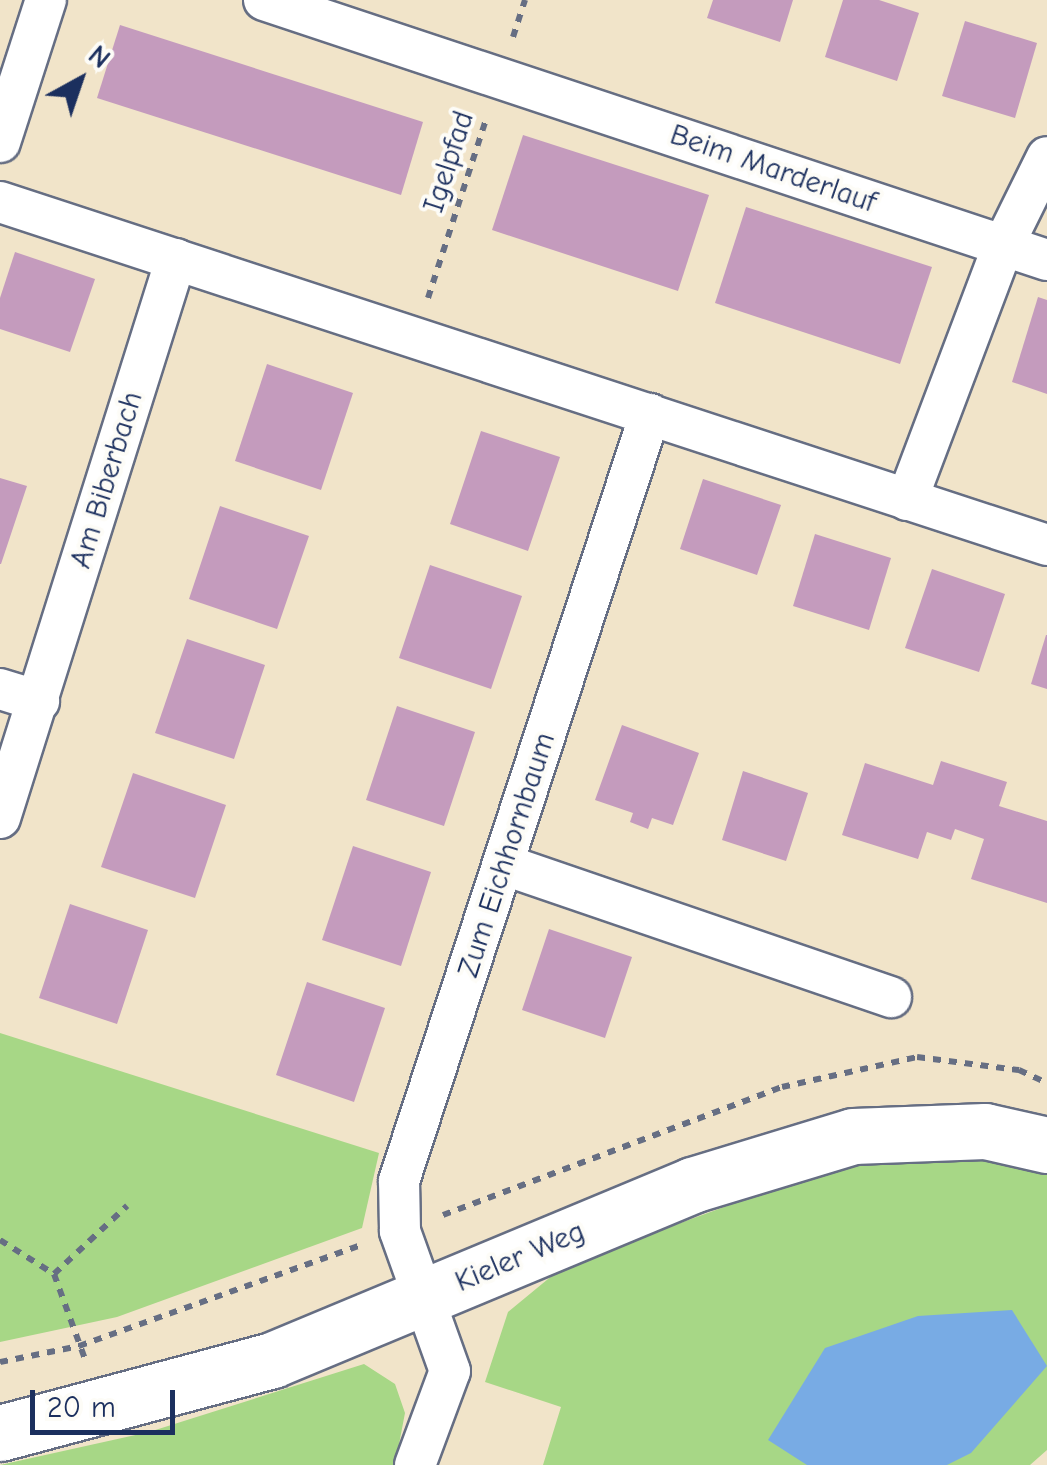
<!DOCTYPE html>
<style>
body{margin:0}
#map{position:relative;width:1047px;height:1465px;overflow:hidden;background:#f1e4c9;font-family:"Comic Neue",sans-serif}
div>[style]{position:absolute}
.green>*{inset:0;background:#a7d786}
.water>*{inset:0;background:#78abe4}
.building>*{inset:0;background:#c49bbd}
.path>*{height:6px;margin-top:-3px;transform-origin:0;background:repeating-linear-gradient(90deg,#666e83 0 8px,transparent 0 16px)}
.roads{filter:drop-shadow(2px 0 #666e83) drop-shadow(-2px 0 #666e83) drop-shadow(0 2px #666e83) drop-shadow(0 -2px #666e83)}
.street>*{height:40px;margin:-20px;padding:0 20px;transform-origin:20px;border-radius:20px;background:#fff}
.secondary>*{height:55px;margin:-27.5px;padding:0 27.5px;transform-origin:27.5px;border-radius:27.5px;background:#fff}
span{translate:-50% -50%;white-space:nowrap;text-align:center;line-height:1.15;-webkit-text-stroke:8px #fdfcf7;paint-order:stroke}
.street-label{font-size:30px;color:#1b2f5e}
.north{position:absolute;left:30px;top:30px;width:100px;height:100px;-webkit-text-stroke:8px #fdfcf7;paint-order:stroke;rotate:40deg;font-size:28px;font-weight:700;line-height:40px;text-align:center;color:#1b2f5e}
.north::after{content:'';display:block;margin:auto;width:35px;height:45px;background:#1b2f5e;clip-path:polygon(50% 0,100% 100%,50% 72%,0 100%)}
.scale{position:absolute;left:30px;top:1390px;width:145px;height:45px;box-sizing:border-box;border:5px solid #1b2f5e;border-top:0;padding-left:12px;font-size:30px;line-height:35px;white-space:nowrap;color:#1b2f5e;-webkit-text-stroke:8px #fdfcf7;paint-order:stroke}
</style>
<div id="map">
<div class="green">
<div style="clip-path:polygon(0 1033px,379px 1153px,362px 1228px,117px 1317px,0 1342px)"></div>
<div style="clip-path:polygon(954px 1147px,1047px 1163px,1047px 1450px,1030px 1465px,543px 1465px,561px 1407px,485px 1382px,508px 1312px,565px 1265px,856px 1159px)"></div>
<div style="clip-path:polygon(364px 1364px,395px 1384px,405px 1413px,395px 1465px,0 1465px,149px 1432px)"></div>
</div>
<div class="water">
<div style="clip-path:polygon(1012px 1310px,1047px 1366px,971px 1453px,947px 1465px,807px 1465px,768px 1440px,825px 1348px,918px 1316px)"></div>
</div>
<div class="building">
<div style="clip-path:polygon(713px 0,793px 0,780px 42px,707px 18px)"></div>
<div style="clip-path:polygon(843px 0,879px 0,919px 13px,897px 81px,825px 57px)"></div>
<div style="clip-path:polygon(965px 21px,1037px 43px,1015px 118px,942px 96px)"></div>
<div style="clip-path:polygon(120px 25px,423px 122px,401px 195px,97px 98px)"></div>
<div style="clip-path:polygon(523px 135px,709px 195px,678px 291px,492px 230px)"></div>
<div style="clip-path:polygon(746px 207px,932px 267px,900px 364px,715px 303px)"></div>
<div style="clip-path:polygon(15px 252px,95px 279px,70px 352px,0 329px,0 298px)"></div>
<div style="clip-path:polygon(1038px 297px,1047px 300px,1047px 394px,1012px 382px)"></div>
<div style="clip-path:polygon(267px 364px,353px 393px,321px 490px,235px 461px)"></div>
<div style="clip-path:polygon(481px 431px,560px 457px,528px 551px,450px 524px)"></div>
<div style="clip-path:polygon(0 478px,27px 486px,1px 564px,0 564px)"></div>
<div style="clip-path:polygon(703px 479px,781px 505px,757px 575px,680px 549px)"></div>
<div style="clip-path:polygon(220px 506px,309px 536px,277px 629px,189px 599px)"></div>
<div style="clip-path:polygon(815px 534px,891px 558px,869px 630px,793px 606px)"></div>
<div style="clip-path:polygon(430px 565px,522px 596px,491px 689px,399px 658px)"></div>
<div style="clip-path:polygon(932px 569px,1005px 594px,979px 672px,905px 648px)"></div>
<div style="clip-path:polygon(1046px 635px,1047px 635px,1047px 689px,1031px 684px)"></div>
<div style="clip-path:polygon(187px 639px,265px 665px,234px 759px,155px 733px)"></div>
<div style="clip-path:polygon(397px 706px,475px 732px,444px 826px,366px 800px)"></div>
<div style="clip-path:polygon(622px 725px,699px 753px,673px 825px,652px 818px,648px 829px,630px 822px,633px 813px,595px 800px)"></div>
<div style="clip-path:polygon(941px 761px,1007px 782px,999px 806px,1047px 821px,1047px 903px,971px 879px,984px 839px,955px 829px,951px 840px,927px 832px,918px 859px,842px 835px,865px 763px,933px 785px)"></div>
<div style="clip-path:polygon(743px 771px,808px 793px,786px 861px,722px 840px)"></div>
<div style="clip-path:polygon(133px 773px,226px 805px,195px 898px,101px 867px)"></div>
<div style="clip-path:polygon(353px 846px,431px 872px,401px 966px,322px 940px)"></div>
<div style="clip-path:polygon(70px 904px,148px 930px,117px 1024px,39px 998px)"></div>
<div style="clip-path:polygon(549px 929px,632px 957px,605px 1038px,522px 1010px)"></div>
<div style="clip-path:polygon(307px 982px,385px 1008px,354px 1102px,276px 1075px)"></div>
</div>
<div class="path">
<div style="left:513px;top:37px;width:39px;rotate:-72deg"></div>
<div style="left:428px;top:298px;width:187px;rotate:-72deg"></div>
<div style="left:443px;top:1215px;width:362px;rotate:-20.7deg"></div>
<div style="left:782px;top:1087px;width:138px;rotate:-12.5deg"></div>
<div style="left:917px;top:1057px;width:103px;rotate:7.3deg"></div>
<div style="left:1019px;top:1070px;width:31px;rotate:25deg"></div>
<div style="left:0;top:1240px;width:64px;rotate:32.2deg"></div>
<div style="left:54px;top:1274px;width:90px;rotate:70deg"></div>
<div style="left:54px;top:1274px;width:100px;rotate:-43deg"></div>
<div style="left:0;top:1362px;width:81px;rotate:-11.4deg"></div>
<div style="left:79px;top:1346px;width:300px;rotate:-19.7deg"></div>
</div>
<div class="roads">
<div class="street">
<div style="left:264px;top:0;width:825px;rotate:18.37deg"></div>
<div style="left:0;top:142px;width:149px;rotate:-72.1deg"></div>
<div style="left:0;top:202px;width:1102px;rotate:18.14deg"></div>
<div style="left:907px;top:500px;width:272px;rotate:-69.3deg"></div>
<div style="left:1003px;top:246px;width:99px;rotate:-63.7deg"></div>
<div style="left:0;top:689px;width:41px;rotate:17.1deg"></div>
<div style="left:0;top:818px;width:586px;rotate:-72.52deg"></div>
<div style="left:505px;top:865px;width:408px;rotate:18.9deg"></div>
<div style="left:415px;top:1465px;width:100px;rotate:-69.6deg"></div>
<div style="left:450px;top:1371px;width:149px;rotate:-109.7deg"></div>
<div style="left:400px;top:1231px;width:50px;rotate:-91.1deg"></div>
<div style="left:399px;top:1181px;width:807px;rotate:-71.88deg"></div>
</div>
<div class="secondary">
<div style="left:0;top:1433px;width:282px;rotate:-15deg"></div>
<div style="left:272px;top:1360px;width:455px;rotate:-22.6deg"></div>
<div style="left:692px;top:1185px;width:168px;rotate:-16.9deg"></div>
<div style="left:853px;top:1136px;width:132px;rotate:-2.2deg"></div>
<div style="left:985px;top:1131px;width:64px;rotate:12.7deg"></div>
</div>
</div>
<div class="street-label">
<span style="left:449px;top:162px;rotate:-72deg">Igelpfad</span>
<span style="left:773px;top:169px;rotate:19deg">Beim Marderlauf</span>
<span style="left:107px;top:480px;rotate:-73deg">Am Biberbach</span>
<span style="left:507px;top:855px;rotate:-72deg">Zum Eichhornbaum</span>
<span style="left:520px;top:1257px;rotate:-23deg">Kieler Weg</span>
</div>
<div class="north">N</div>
<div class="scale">20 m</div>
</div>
